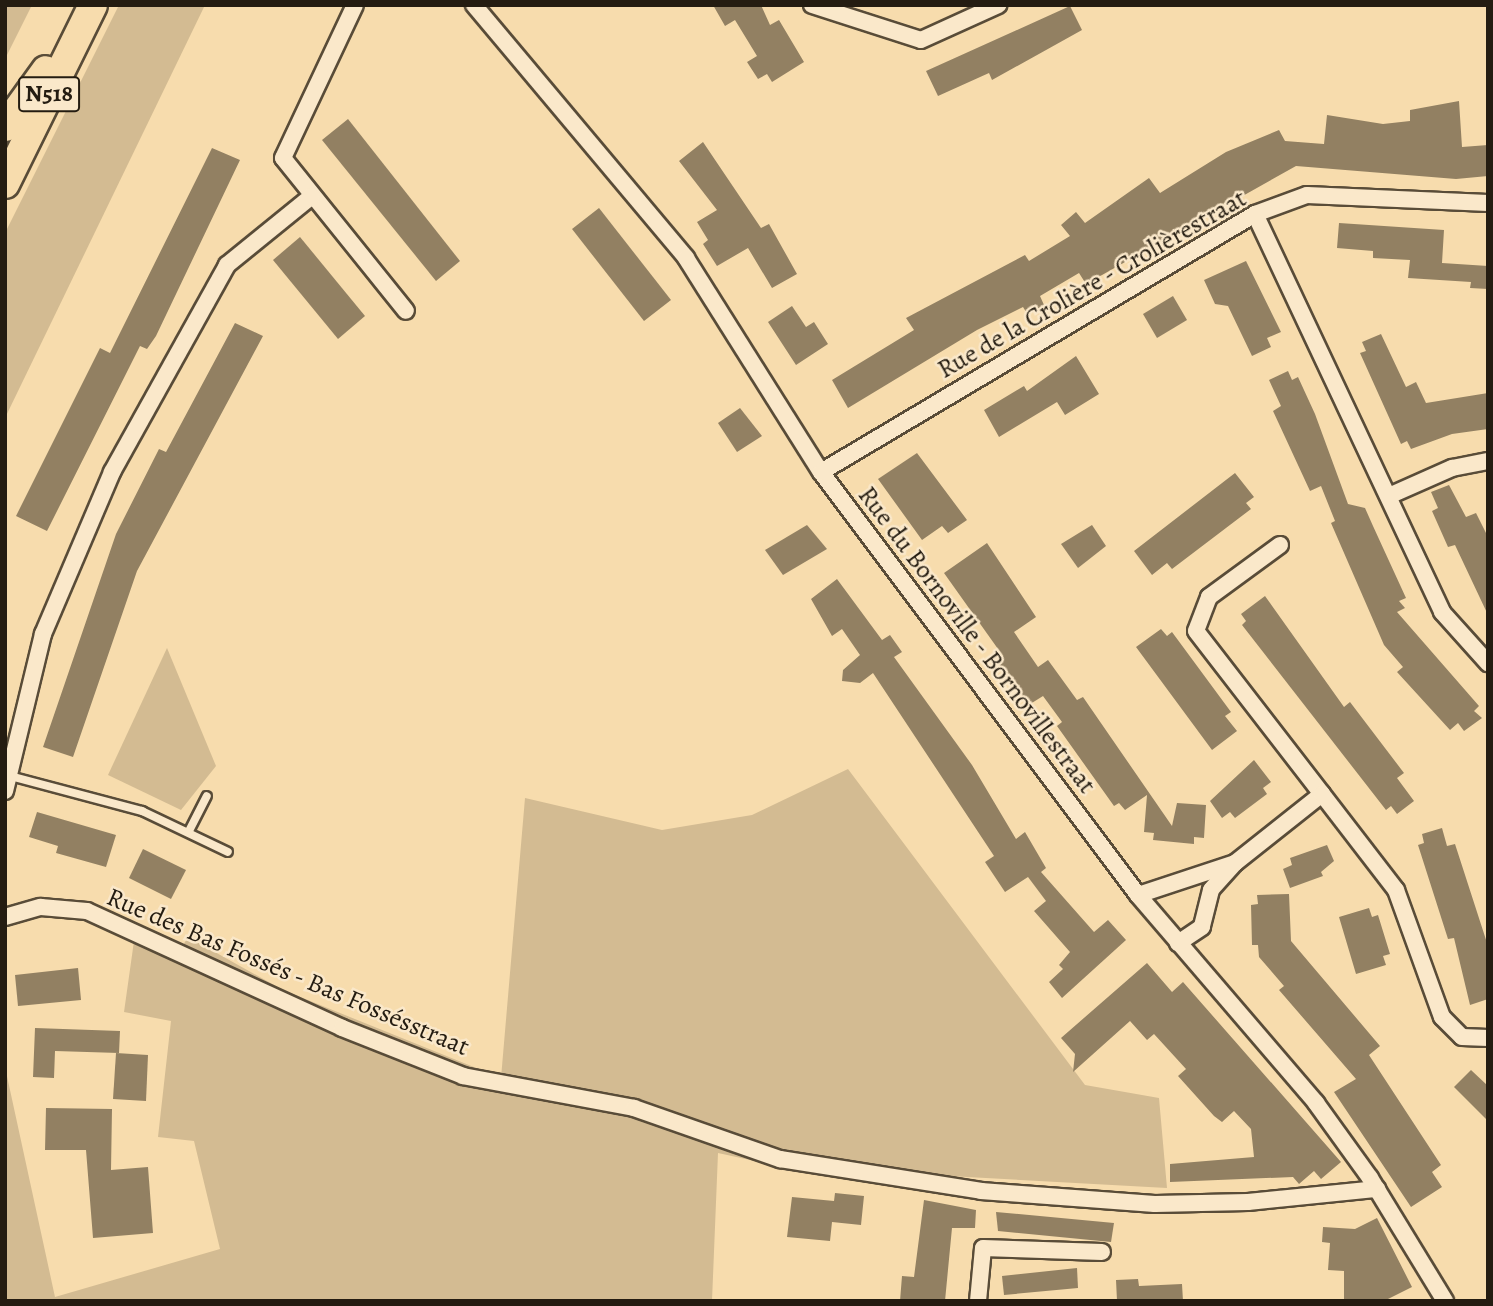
<!DOCTYPE html>
<meta charset="utf-8">
<style>
body{margin:0}
#map{position:relative;width:1493px;height:1306px;overflow:hidden;background:#f7dcad;font-family:Alegreya,serif}
div>[style]{position:absolute}
.green>*{inset:0;background:#d3bb92}
.building>*{inset:0;background:#928062}
.roads{filter:drop-shadow(2px 0 #594c38) drop-shadow(-2px 0 #594c38) drop-shadow(0 2px #594c38) drop-shadow(0 -2px #594c38)}
.service>*{height:8px;margin:-4px;padding:0 4px;transform-origin:4px;border-radius:4px;background:#fae8ca}
.minor>*{height:16px;margin:-8px;padding:0 8px;transform-origin:8px;border-radius:8px;background:#fae8ca}
.trunk>*{height:28px;margin:-14px;padding:0 14px;transform-origin:14px;border-radius:14px;background:#f7dcad}
span{translate:-50% -50%;white-space:nowrap;text-align:center;line-height:1.15;-webkit-text-stroke:5px #fae8ca;paint-order:stroke}
.shield-label span{padding:2px 5px;background:#fae8ca;border:2px solid;border-radius:5px;-webkit-text-stroke-width:0}
.shield-label{font-size:24px;color:#241c11;font-weight:700}
.street-label{font-size:26px;color:#241c11}
.frame{position:absolute;inset:0;border:7px solid #241c11;pointer-events:none}
</style>
<div id="map">
<div class="green">
<div style="clip-path:polygon(5px 5px,32px 5px,5px 59px)"></div>
<div style="clip-path:polygon(119px 5px,205px 5px,5px 418px,5px 233px)"></div>
<div style="clip-path:polygon(167px 648px,216px 766px,181px 810px,108px 775px)"></div>
<div style="clip-path:polygon(848px 769px,1085px 1085px,1159px 1098px,1167px 1188px,783px 1167px,718px 1153px,712px 1301px,5px 1301px,5px 1067px,55px 1297px,220px 1249px,194px 1141px,158px 1137px,171px 1021px,124px 1012px,134px 941px,176px 957px,188px 937px,283px 990px,501px 1078px,525px 798px,662px 830px,752px 815px)"></div>
</div>
<div class="building">
<div style="clip-path:polygon(713px 5px,761px 5px,770px 25px,779px 20px,804px 62px,772px 82px,767px 74px,758px 79px,747px 62px,757px 56px,735px 20px,725px 26px)"></div>
<div style="clip-path:polygon(1070px 6px,1082px 30px,992px 80px,989px 73px,938px 96px,926px 71px)"></div>
<div style="clip-path:polygon(1459px 101px,1462px 147px,1488px 145px,1488px 176px,1456px 179px,1296px 166px,1086px 284px,1079px 273px,1040px 296px,1044px 305px,1028px 315px,1023px 307px,977px 330px,848px 408px,832px 380px,914px 330px,906px 318px,1025px 255px,1029px 261px,1070px 236px,1061px 225px,1076px 212px,1085px 223px,1149px 178px,1160px 193px,1226px 152px,1279px 130px,1285px 141px,1324px 144px,1327px 115px,1383px 124px,1410px 121px,1410px 110px)"></div>
<div style="clip-path:polygon(348px 119px,460px 261px,436px 281px,322px 140px)"></div>
<div style="clip-path:polygon(703px 142px,761px 228px,769px 224px,797px 274px,772px 288px,748px 248px,717px 266px,703px 244px,708px 240px,697px 222px,717px 210px,679px 161px)"></div>
<div style="clip-path:polygon(212px 148px,240px 160px,156px 336px,147px 349px,140px 346px,47px 531px,16px 516px,100px 348px,110px 353px)"></div>
<div style="clip-path:polygon(599px 208px,671px 300px,644px 321px,572px 229px)"></div>
<div style="clip-path:polygon(1339px 223px,1444px 230px,1442px 263px,1488px 266px,1488px 289px,1470px 288px,1471px 282px,1408px 278px,1410px 260px,1373px 258px,1373px 251px,1337px 248px)"></div>
<div style="clip-path:polygon(300px 237px,365px 316px,338px 339px,273px 260px)"></div>
<div style="clip-path:polygon(1246px 261px,1281px 332px,1267px 338px,1271px 347px,1252px 356px,1228px 306px,1215px 304px,1204px 280px)"></div>
<div style="clip-path:polygon(1173px 296px,1187px 320px,1157px 338px,1143px 314px)"></div>
<div style="clip-path:polygon(792px 306px,806px 327px,814px 322px,828px 344px,796px 365px,768px 322px)"></div>
<div style="clip-path:polygon(235px 323px,263px 336px,137px 571px,73px 757px,43px 747px,116px 534px,159px 449px,166px 452px)"></div>
<div style="clip-path:polygon(1381px 334px,1406px 387px,1416px 382px,1426px 403px,1488px 393px,1488px 429px,1452px 434px,1411px 449px,1407px 441px,1401px 444px,1360px 353px,1366px 351px,1362px 342px)"></div>
<div style="clip-path:polygon(1076px 356px,1099px 394px,1065px 415px,1057px 402px,999px 437px,984px 410px,1024px 386px,1027px 391px)"></div>
<div style="clip-path:polygon(1288px 371px,1292px 380px,1298px 377px,1315px 414px,1348px 504px,1365px 508px,1373px 526px,1406px 598px,1399px 601px,1405px 608px,1397px 612px,1479px 706px,1474px 711px,1482px 718px,1464px 731px,1458px 723px,1450px 730px,1397px 672px,1403px 667px,1384px 645px,1331px 523px,1335px 521px,1321px 486px,1310px 491px,1273px 411px,1281px 406px,1269px 380px)"></div>
<div style="clip-path:polygon(740px 408px,762px 436px,737px 452px,718px 423px)"></div>
<div style="clip-path:polygon(917px 453px,967px 520px,948px 533px,942px 526px,922px 540px,878px 479px)"></div>
<div style="clip-path:polygon(1235px 473px,1254px 497px,1246px 503px,1251px 509px,1172px 569px,1167px 563px,1152px 575px,1134px 551px)"></div>
<div style="clip-path:polygon(1449px 485px,1466px 517px,1476px 513px,1488px 537px,1488px 615px,1455px 545px,1448px 547px,1432px 511px,1438px 508px,1431px 492px)"></div>
<div style="clip-path:polygon(807px 525px,827px 549px,783px 575px,765px 550px)"></div>
<div style="clip-path:polygon(1092px 525px,1106px 546px,1078px 568px,1061px 544px)"></div>
<div style="clip-path:polygon(987px 543px,1036px 617px,1014px 632px,1038px 667px,1048px 660px,1077px 700px,1083px 697px,1172px 826px,1177px 803px,1206px 805px,1204px 838px,1194px 837px,1194px 844px,1153px 840px,1154px 833px,1144px 832px,1147px 795px,1125px 810px,1119px 803px,1114px 806px,1057px 726px,1062px 722px,1043px 696px,1027px 706px,996px 660px,1003px 656px,944px 573px)"></div>
<div style="clip-path:polygon(837px 579px,882px 640px,890px 635px,902px 652px,894px 657px,972px 765px,1016px 839px,1025px 832px,1046px 868px,1041px 872px,1094px 932px,1108px 920px,1126px 940px,1062px 998px,1049px 982px,1063px 969px,1059px 965px,1070px 952px,1034px 911px,1046px 901px,1028px 877px,1005px 892px,985px 862px,994px 856px,873px 673px,860px 683px,842px 681px,843px 670px,860px 655px,842px 629px,832px 636px,811px 599px)"></div>
<div style="clip-path:polygon(1265px 596px,1344px 707px,1350px 702px,1404px 773px,1397px 778px,1414px 801px,1397px 814px,1391px 806px,1386px 810px,1242px 625px,1246px 621px,1241px 614px)"></div>
<div style="clip-path:polygon(1161px 629px,1167px 636px,1172px 632px,1231px 712px,1225px 716px,1237px 731px,1212px 750px,1136px 647px)"></div>
<div style="clip-path:polygon(1254px 760px,1271px 782px,1263px 788px,1267px 794px,1235px 818px,1230px 812px,1222px 818px,1210px 801px)"></div>
<div style="clip-path:polygon(37px 812px,116px 835px,106px 867px,56px 853px,58px 846px,29px 837px)"></div>
<div style="clip-path:polygon(1442px 828px,1447px 846px,1455px 844px,1488px 946px,1488px 999px,1470px 1005px,1454px 938px,1448px 939px,1418px 845px,1424px 843px,1422px 834px)"></div>
<div style="clip-path:polygon(1327px 845px,1334px 861px,1321px 872px,1323px 876px,1290px 888px,1283px 869px,1292px 865px,1290px 858px)"></div>
<div style="clip-path:polygon(143px 849px,186px 870px,171px 899px,129px 878px)"></div>
<div style="clip-path:polygon(1289px 894px,1291px 941px,1380px 1046px,1369px 1055px,1441px 1165px,1432px 1172px,1442px 1187px,1411px 1207px,1334px 1092px,1356px 1079px,1279px 990px,1284px 986px,1259px 957px,1258px 945px,1252px 945px,1251px 905px,1258px 904px,1257px 895px)"></div>
<div style="clip-path:polygon(1369px 908px,1372px 917px,1378px 915px,1390px 954px,1383px 956px,1386px 965px,1356px 974px,1339px 917px)"></div>
<div style="clip-path:polygon(1147px 963px,1172px 992px,1183px 982px,1341px 1162px,1321px 1179px,1314px 1171px,1299px 1184px,1293px 1177px,1170px 1182px,1170px 1164px,1254px 1157px,1251px 1129px,1234px 1111px,1222px 1122px,1214px 1116px,1178px 1076px,1186px 1069px,1154px 1034px,1147px 1040px,1130px 1021px,1073px 1072px,1075px 1054px,1061px 1038px)"></div>
<div style="clip-path:polygon(78px 968px,81px 1000px,18px 1006px,15px 975px)"></div>
<div style="clip-path:polygon(35px 1028px,120px 1031px,119px 1053px,55px 1051px,54px 1078px,33px 1077px)"></div>
<div style="clip-path:polygon(116px 1053px,148px 1055px,146px 1101px,113px 1099px)"></div>
<div style="clip-path:polygon(1471px 1070px,1488px 1086px,1488px 1121px,1454px 1087px)"></div>
<div style="clip-path:polygon(46px 1108px,112px 1109px,111px 1170px,148px 1167px,153px 1233px,93px 1238px,86px 1150px,45px 1150px)"></div>
<div style="clip-path:polygon(835px 1193px,864px 1196px,861px 1225px,832px 1222px,830px 1241px,787px 1237px,792px 1197px,834px 1201px)"></div>
<div style="clip-path:polygon(924px 1200px,976px 1210px,975px 1228px,952px 1228px,945px 1301px,900px 1301px,902px 1276px,914px 1277px)"></div>
<div style="clip-path:polygon(996px 1212px,1114px 1223px,1111px 1242px,998px 1231px)"></div>
<div style="clip-path:polygon(1377px 1218px,1412px 1287px,1384px 1301px,1344px 1301px,1344px 1271px,1328px 1270px,1330px 1243px,1322px 1242px,1323px 1227px,1355px 1229px)"></div>
<div style="clip-path:polygon(1077px 1268px,1078px 1288px,1004px 1295px,1002px 1276px)"></div>
<div style="clip-path:polygon(1138px 1279px,1139px 1286px,1182px 1284px,1183px 1301px,1117px 1301px,1116px 1280px)"></div>
</div>
<div class="roads">
<div class="service">
<div style="left:10px;top:776px;width:137px;rotate:14.9deg"></div>
<div style="left:142px;top:811px;width:95px;rotate:25.5deg"></div>
<div style="left:189px;top:831px;width:39px;rotate:-63deg"></div>
</div>
<div class="minor">
<div style="left:355px;top:5px;width:169px;rotate:115.2deg"></div>
<div style="left:283px;top:158px;width:196px;rotate:51.2deg"></div>
<div style="left:474px;top:5px;width:330px;rotate:50deg"></div>
<div style="left:686px;top:258px;width:253px;rotate:57.8deg"></div>
<div style="left:821px;top:472px;width:529px;rotate:53.15deg"></div>
<div style="left:1138px;top:895px;width:274px;rotate:49.4deg"></div>
<div style="left:1316px;top:1103px;width:92px;rotate:54.2deg"></div>
<div style="left:1370px;top:1178px;width:144px;rotate:58.6deg"></div>
<div style="left:812px;top:5px;width:114px;rotate:17.8deg"></div>
<div style="left:921px;top:40px;width:85px;rotate:-24.4deg"></div>
<div style="left:1255px;top:214px;width:440px;rotate:64.8deg"></div>
<div style="left:1442px;top:612px;width:69px;rotate:48deg"></div>
<div style="left:821px;top:472px;width:505px;rotate:-30.73deg"></div>
<div style="left:1255px;top:214px;width:55px;rotate:-20.1deg"></div>
<div style="left:1307px;top:195px;width:181px;rotate:2.5deg"></div>
<div style="left:1391px;top:495px;width:67px;rotate:-23.9deg"></div>
<div style="left:1452px;top:468px;width:37px;rotate:-11deg"></div>
<div style="left:1280px;top:545px;width:88px;rotate:143.8deg"></div>
<div style="left:1209px;top:597px;width:36px;rotate:111deg"></div>
<div style="left:1196px;top:631px;width:206px;rotate:52.3deg"></div>
<div style="left:5px;top:791px;width:162px;rotate:-76.4deg"></div>
<div style="left:43px;top:634px;width:176px;rotate:-66.9deg"></div>
<div style="left:112px;top:472px;width:237px;rotate:-60.9deg"></div>
<div style="left:227px;top:265px;width:109px;rotate:-39.1deg"></div>
<div style="left:1235px;top:863px;width:111px;rotate:-38.4deg"></div>
<div style="left:1322px;top:794px;width:121px;rotate:52.4deg"></div>
<div style="left:1396px;top:890px;width:135px;rotate:70.1deg"></div>
<div style="left:1442px;top:1017px;width:28px;rotate:45deg"></div>
<div style="left:1462px;top:1037px;width:26px;rotate:2deg"></div>
<div style="left:1138px;top:895px;width:102px;rotate:-18.3deg"></div>
<div style="left:1235px;top:863px;width:36px;rotate:132deg"></div>
<div style="left:1211px;top:890px;width:38px;rotate:104deg"></div>
<div style="left:1202px;top:927px;width:29px;rotate:146deg"></div>
<div style="left:5px;top:917px;width:37px;rotate:-16deg"></div>
<div style="left:41px;top:907px;width:46px;rotate:5deg"></div>
<div style="left:87px;top:911px;width:281px;rotate:24.6deg"></div>
<div style="left:342px;top:1028px;width:130px;rotate:21.6deg"></div>
<div style="left:463px;top:1076px;width:174px;rotate:10.6deg"></div>
<div style="left:634px;top:1108px;width:155px;rotate:19.3deg"></div>
<div style="left:780px;top:1159px;width:204px;rotate:9deg"></div>
<div style="left:981px;top:1191px;width:174px;rotate:4.3deg"></div>
<div style="left:1155px;top:1204px;width:93px;rotate:-1.2deg"></div>
<div style="left:1248px;top:1202px;width:130px;rotate:-5.8deg"></div>
<div style="left:978px;top:1301px;width:53px;rotate:-84.6deg"></div>
<div style="left:983px;top:1248px;width:119px;rotate:1.9deg"></div>
</div>
<div class="trunk">
<div style="left:5px;top:127px;width:70px;rotate:-54.3deg"></div>
<div style="left:5px;top:184px;width:199px;rotate:-63.8deg"></div>
</div>
</div>
<div class="shield-label">
<span style="left:49px;top:94px">N518</span>
</div>
<div class="street-label">
<span style="left:1092px;top:284px;rotate:-30deg">Rue de la Crolière - Crolièrestraat</span>
<span style="left:977px;top:640px;rotate:53deg">Rue du Bornoville - Bornovillestraat</span>
<span style="left:288px;top:972px;rotate:23deg">Rue des Bas Fossés - Bas Fossésstraat</span>
</div>
<div class="frame"></div>
</div>
